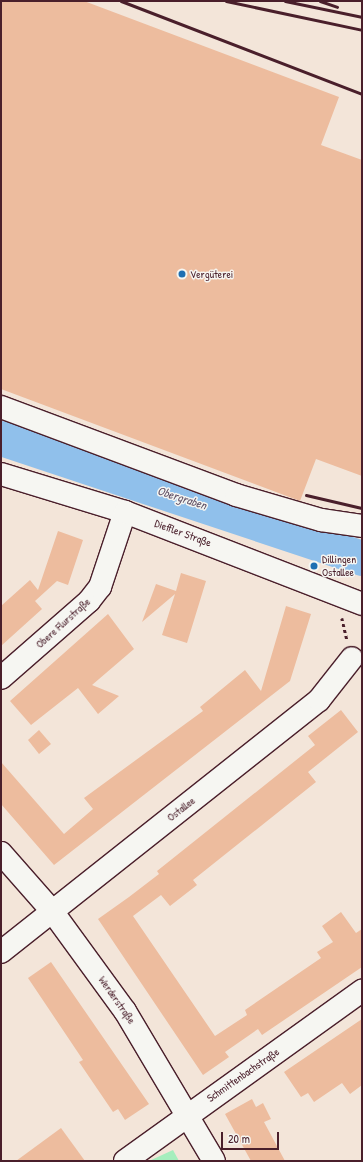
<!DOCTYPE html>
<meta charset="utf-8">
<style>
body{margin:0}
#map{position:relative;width:363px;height:1162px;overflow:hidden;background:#f3e5d9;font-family:"Patrick Hand",sans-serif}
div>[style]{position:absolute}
.green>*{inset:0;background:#a5eebd}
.river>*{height:35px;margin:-17.5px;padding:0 17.5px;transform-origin:17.5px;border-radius:17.5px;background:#90c0eb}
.building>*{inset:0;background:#edbc9e}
.path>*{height:2.5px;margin-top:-1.25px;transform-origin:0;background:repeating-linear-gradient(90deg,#4a1f2b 0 3px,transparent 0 6px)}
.roads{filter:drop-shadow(1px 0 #4a1f2b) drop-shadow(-1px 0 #4a1f2b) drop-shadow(0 1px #4a1f2b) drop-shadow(0 -1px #4a1f2b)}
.minor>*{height:22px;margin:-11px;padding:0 11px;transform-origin:11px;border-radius:11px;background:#f6f6f2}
.major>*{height:22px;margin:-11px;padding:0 11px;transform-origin:11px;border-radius:11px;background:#f6f6f2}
.rail>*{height:3px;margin:-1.5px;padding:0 1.5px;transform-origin:1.5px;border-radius:1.5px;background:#4a1f2b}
.dots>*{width:11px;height:11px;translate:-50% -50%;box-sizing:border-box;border:2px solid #f6f6f2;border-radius:50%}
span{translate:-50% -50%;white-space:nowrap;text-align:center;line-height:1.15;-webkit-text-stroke:3px #f6f6f2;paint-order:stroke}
.poi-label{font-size:11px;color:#4a1f2b}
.left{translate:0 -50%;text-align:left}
.street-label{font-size:11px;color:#4a1f2b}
.water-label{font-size:12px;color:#5f4f65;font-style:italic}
.frame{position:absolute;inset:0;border:2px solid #4a1f2b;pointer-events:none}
.scale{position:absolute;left:221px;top:1132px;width:58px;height:18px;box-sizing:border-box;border:2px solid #4a1f2b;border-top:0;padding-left:5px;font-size:12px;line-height:14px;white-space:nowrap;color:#4a1f2b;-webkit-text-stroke:3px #f6f6f2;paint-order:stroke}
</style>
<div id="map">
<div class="green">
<div style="clip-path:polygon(173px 1150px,179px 1161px,149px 1161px)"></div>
</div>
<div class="river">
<div style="left:1px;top:438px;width:380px;rotate:18.4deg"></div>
</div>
<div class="building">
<div style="clip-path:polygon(1px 1px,84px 1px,339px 97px,321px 145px,362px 160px,362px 476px,316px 459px,300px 501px,1px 389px)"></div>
<div style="clip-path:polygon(58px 531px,83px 540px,68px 585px,57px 581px,35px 601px,42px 609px,1px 646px,1px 606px,30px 580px,38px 590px)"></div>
<div style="clip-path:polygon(181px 573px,206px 581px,187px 643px,162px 635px,175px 594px,142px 622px,156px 584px,176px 591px)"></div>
<div style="clip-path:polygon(286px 606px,311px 614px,290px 681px,54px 865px,1px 804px,1px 762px,64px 834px,93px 809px,84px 798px,203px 711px,200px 707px,245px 670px,261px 691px)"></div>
<div style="clip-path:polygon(108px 614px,134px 649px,92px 685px,119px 696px,98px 714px,78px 688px,31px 725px,10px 701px)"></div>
<div style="clip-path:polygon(341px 710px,358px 732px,308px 772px,316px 782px,193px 880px,197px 885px,170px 906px,161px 895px,133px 916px,215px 1036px,247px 1015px,245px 1010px,321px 958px,317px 952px,333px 942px,322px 926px,341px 912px,356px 933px,362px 929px,362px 967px,262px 1035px,258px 1029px,225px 1052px,229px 1057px,203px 1075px,98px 919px,129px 897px,159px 874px,157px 871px,315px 745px,308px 736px)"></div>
<div style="clip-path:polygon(39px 730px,51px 744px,39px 754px,28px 740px)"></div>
<div style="clip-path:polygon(51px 962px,149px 1104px,125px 1120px,118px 1109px,113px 1112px,79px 1062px,83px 1060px,28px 978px)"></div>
<div style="clip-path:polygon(362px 1019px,362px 1085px,350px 1094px,342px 1083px,314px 1102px,308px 1093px,301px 1097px,284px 1072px)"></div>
<div style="clip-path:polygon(252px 1099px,256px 1107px,263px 1103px,271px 1119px,264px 1122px,285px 1161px,251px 1161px,225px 1114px)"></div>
<div style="clip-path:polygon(61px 1128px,85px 1161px,16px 1161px)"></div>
</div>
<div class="path">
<div style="left:342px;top:618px;width:23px;rotate:77deg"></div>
</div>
<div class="roads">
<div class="minor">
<div style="left:1px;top:407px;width:251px;rotate:20.5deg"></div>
<div style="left:236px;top:495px;width:89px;rotate:16.4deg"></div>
<div style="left:321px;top:520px;width:41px;rotate:8.3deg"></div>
<div style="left:1px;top:678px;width:117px;rotate:-41.2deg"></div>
<div style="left:89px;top:601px;width:18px;rotate:-52deg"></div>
<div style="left:100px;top:587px;width:79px;rotate:-71.6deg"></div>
<div style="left:1px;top:853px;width:77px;rotate:48.7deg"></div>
<div style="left:52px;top:911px;width:124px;rotate:53.9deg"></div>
<div style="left:125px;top:1011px;width:174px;rotate:59.3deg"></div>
<div style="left:1px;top:952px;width:406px;rotate:-38.4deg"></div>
<div style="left:319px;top:700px;width:53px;rotate:-51.8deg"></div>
<div style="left:125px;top:1161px;width:292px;rotate:-35.7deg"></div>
</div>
<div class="major">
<div style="left:1px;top:474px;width:130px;rotate:17deg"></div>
<div style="left:125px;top:512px;width:254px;rotate:21.2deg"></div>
</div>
</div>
<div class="rail">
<div style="left:121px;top:1px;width:258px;rotate:21.1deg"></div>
<div style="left:226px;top:1px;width:139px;rotate:12deg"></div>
<div style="left:285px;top:1px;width:79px;rotate:11.7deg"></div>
<div style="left:320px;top:1px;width:18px;rotate:19deg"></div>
<div style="left:306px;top:495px;width:57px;rotate:13.1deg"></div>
</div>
<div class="dots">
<div style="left:182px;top:274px;background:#1f6fb2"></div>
<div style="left:314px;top:566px;background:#1f6fb2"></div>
</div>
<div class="poi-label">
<span class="left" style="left:190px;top:274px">Vergüterei</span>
<span class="left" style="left:322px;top:566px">Dillingen<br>Ostallee</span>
</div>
<div class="street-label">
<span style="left:183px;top:533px;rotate:20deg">Dieffler Straße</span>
<span style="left:63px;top:623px;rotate:-42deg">Obere Flurstraße</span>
<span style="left:181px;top:809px;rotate:-38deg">Ostallee</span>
<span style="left:117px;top:1000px;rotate:55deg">Werderstraße</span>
<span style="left:243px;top:1075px;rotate:-35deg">Schmittenbachstraße</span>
</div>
<div class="water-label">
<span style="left:182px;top:498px;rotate:18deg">Obergraben</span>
</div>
<div class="frame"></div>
<div class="scale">20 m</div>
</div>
